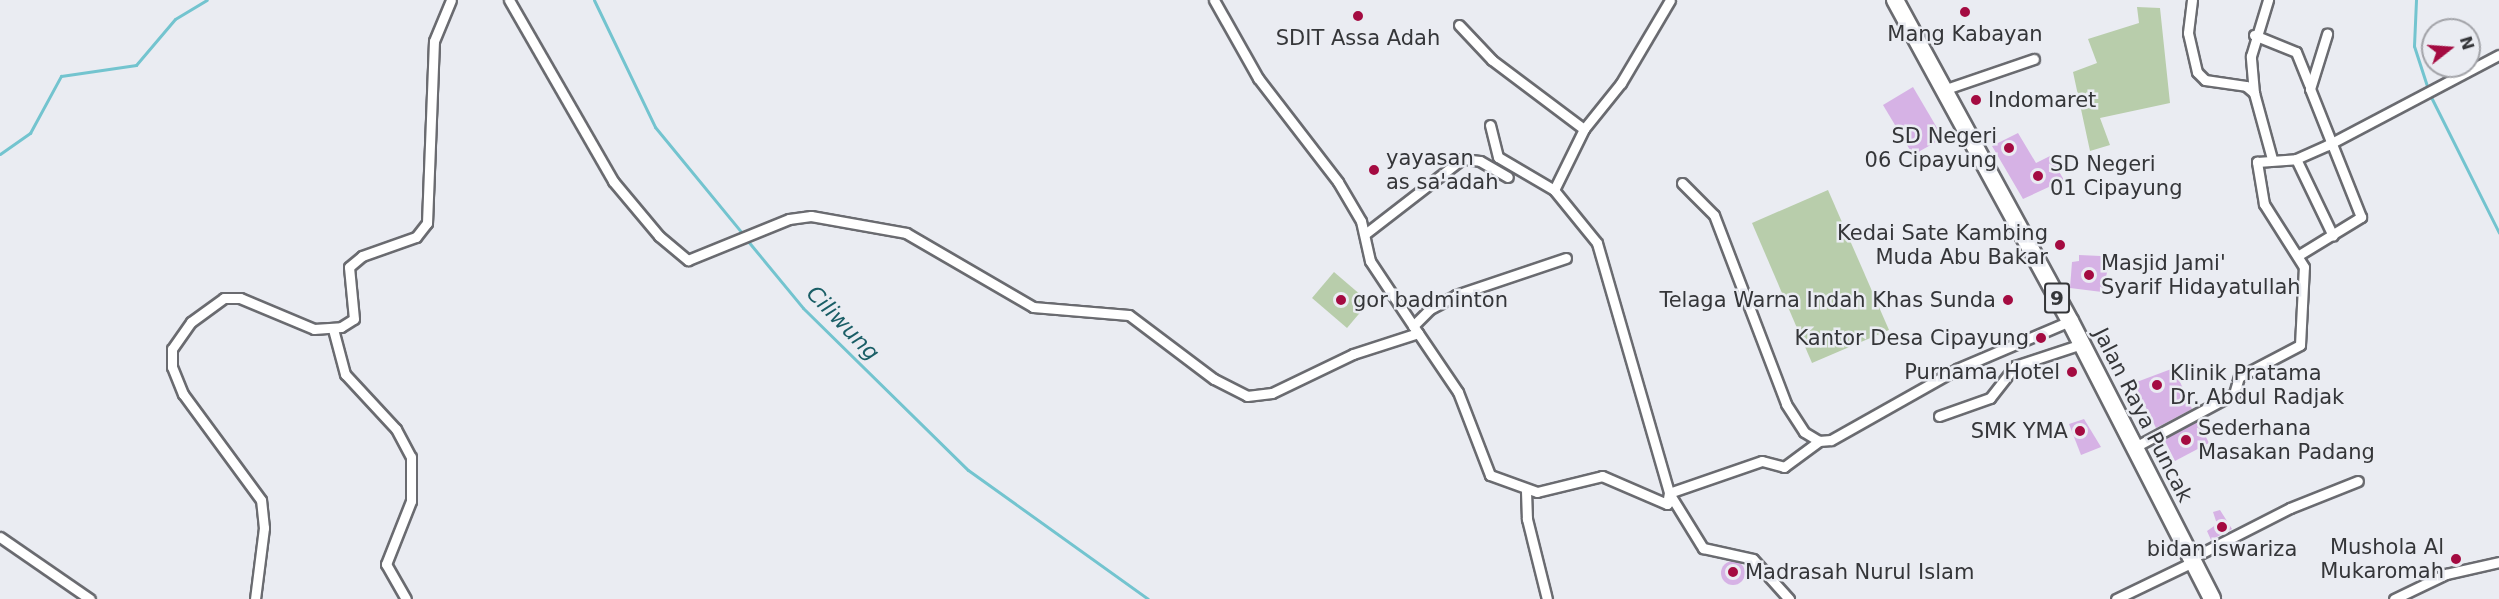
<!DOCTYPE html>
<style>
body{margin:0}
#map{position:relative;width:2499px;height:599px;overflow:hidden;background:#eaecf2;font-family:"DejaVu Sans",sans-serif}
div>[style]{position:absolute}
.green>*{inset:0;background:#b8cdab}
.stream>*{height:3px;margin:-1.5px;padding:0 1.5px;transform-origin:1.5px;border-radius:1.5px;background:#73c4cf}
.building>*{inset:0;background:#d6b2e5}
.round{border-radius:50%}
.roads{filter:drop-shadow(2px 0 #6a6b70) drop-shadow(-2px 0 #6a6b70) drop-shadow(0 2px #6a6b70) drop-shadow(0 -2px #6a6b70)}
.minor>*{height:9px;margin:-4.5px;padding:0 4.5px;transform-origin:4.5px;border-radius:4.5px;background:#fff}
.trunk>*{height:16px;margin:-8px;padding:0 8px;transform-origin:8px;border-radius:8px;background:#fff}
.dots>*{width:16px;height:16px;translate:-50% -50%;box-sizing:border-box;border:3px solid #eaecf2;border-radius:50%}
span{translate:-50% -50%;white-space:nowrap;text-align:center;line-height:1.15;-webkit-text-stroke:5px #eaecf2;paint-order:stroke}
.shield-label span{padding:2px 4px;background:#eaecf2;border:2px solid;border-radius:4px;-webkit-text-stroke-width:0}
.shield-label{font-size:20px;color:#353639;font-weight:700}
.poi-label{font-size:21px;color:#353639}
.left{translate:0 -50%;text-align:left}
.right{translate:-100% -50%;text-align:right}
.street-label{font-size:21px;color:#353639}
.water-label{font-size:22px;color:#1a5e66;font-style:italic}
.north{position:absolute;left:2421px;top:18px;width:60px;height:60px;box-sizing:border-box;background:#eaecf2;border:2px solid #a2a3a8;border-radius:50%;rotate:73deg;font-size:16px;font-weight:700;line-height:24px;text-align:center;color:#353639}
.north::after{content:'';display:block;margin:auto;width:21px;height:27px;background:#a40b41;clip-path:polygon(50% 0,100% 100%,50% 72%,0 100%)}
</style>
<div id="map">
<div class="green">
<div style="clip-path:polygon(2137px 7px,2160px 8px,2170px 103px,2100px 118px,2110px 145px,2090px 151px,2073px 72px,2097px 63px,2088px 39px,2139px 23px)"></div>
<div style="clip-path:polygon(1828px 190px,1889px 330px,1812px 363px,1752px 223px)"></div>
<div style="clip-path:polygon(1334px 272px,1369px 302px,1347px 328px,1312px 298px)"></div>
</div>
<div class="stream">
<div style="left:594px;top:0;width:141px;rotate:64.3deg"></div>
<div style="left:655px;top:127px;width:139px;rotate:50.6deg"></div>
<div style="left:2416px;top:0;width:46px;rotate:92.5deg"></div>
<div style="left:2414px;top:46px;width:45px;rotate:72deg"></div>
<div style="left:2430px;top:95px;width:154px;rotate:63.4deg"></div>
<div style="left:0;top:154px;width:37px;rotate:-35deg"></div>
<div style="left:30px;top:133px;width:65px;rotate:-61.5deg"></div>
<div style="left:61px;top:76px;width:76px;rotate:-8.3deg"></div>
<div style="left:136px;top:65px;width:60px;rotate:-49.7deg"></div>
<div style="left:175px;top:19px;width:37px;rotate:-31deg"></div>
<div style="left:747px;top:240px;width:88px;rotate:50.5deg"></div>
<div style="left:803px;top:308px;width:231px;rotate:44.5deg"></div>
<div style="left:968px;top:470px;width:221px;rotate:35.6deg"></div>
</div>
<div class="building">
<div style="clip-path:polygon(1913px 87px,1943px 138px,1913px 155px,1883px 105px)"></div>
<div style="clip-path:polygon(2018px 133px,2036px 163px,2050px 156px,2064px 180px,2023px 199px,1992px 146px)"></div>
<div style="clip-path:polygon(2079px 255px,2101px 256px,2109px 265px,2102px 292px,2070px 288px,2072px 262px,2079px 261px)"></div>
<div style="clip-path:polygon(2174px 368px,2192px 409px,2156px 428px,2134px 383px)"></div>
<div style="clip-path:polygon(2084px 419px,2101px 447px,2081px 455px,2069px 424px)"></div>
<div style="clip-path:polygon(2198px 421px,2209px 443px,2175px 461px,2164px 439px)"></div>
<div style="clip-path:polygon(2220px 510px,2232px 529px,2211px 540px,2207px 531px,2217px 524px,2213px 512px)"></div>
<div class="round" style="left:1721px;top:561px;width:24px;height:24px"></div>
</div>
<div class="roads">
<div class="minor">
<div style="left:509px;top:0;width:209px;rotate:60.1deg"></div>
<div style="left:613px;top:181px;width:72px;rotate:50.1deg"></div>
<div style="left:659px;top:236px;width:38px;rotate:40deg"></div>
<div style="left:688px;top:260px;width:109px;rotate:-22.1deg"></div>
<div style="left:789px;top:219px;width:22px;rotate:-8deg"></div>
<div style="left:811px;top:216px;width:97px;rotate:10.1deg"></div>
<div style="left:906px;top:233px;width:147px;rotate:30.2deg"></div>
<div style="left:1033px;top:307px;width:96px;rotate:4.8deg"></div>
<div style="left:1129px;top:315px;width:106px;rotate:37deg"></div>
<div style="left:1214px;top:379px;width:37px;rotate:27deg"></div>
<div style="left:1247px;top:396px;width:25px;rotate:-7deg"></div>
<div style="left:1272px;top:393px;width:90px;rotate:-25.7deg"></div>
<div style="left:1353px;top:354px;width:68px;rotate:-17.9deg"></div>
<div style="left:1418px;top:333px;width:71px;rotate:55.9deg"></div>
<div style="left:1458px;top:392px;width:89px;rotate:68.9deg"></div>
<div style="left:1490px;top:475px;width:50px;rotate:19.9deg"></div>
<div style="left:1537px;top:492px;width:67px;rotate:-13.8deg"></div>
<div style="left:1602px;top:476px;width:71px;rotate:23.3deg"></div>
<div style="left:1667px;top:504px;width:11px;rotate:-80deg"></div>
<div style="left:1669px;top:493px;width:65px;rotate:58.3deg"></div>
<div style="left:1703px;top:548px;width:51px;rotate:12.4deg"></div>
<div style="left:1753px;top:559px;width:54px;rotate:48deg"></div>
<div style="left:1214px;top:0;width:90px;rotate:60.6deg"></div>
<div style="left:1258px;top:78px;width:131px;rotate:52.4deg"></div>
<div style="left:1338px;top:182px;width:45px;rotate:59.5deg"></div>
<div style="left:1361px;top:221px;width:41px;rotate:77.3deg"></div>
<div style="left:1370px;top:261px;width:87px;rotate:56.3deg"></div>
<div style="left:2192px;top:0;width:33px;rotate:97deg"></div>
<div style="left:2188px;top:33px;width:40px;rotate:77deg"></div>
<div style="left:2197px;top:72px;width:11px;rotate:45deg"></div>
<div style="left:2205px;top:80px;width:41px;rotate:8.3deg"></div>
<div style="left:2246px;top:86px;width:11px;rotate:41deg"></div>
<div style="left:2254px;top:93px;width:68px;rotate:74.7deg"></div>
<div style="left:1459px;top:25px;width:48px;rotate:46.7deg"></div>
<div style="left:1492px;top:60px;width:115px;rotate:36.9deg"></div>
<div style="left:2254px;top:35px;width:45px;rotate:22deg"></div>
<div style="left:2296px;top:52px;width:35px;rotate:68deg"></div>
<div style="left:1943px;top:90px;width:96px;rotate:-18.8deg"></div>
<div style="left:2254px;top:93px;width:37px;rotate:-95deg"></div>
<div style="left:2251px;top:56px;width:59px;rotate:-73.1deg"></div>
<div style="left:1490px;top:125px;width:33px;rotate:76deg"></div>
<div style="left:1498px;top:157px;width:65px;rotate:30.5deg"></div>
<div style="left:1554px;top:190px;width:68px;rotate:50.9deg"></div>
<div style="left:1597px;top:243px;width:260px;rotate:73.9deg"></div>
<div style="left:1669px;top:493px;width:98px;rotate:-19deg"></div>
<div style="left:1762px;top:461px;width:23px;rotate:15deg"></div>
<div style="left:1784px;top:467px;width:44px;rotate:-36.6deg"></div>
<div style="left:2296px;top:159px;width:85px;rotate:64.3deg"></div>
<div style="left:1682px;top:183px;width:45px;rotate:45deg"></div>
<div style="left:1714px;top:215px;width:202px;rotate:69.1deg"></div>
<div style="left:1786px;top:404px;width:33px;rotate:57deg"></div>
<div style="left:1804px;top:432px;width:17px;rotate:31deg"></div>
<div style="left:1819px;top:441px;width:12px;rotate:-5deg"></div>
<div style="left:1831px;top:440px;width:145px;rotate:-29.4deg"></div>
<div style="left:1957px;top:369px;width:123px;rotate:-23deg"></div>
<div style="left:1554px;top:190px;width:68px;rotate:-63.8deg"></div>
<div style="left:1584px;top:129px;width:59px;rotate:-51.2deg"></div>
<div style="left:1621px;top:83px;width:96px;rotate:-59.4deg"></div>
<div style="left:1365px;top:234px;width:123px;rotate:-37.7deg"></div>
<div style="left:1462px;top:159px;width:18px;rotate:6deg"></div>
<div style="left:1480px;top:161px;width:32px;rotate:30deg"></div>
<div style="left:2299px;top:255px;width:73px;rotate:-31.5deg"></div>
<div style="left:2361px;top:217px;width:138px;rotate:-111.7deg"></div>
<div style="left:2310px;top:89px;width:58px;rotate:-72.8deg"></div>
<div style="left:1413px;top:326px;width:24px;rotate:-45deg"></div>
<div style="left:1430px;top:309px;width:30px;rotate:-28deg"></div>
<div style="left:1456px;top:295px;width:116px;rotate:-18.6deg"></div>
<div style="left:333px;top:329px;width:47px;rotate:75.1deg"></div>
<div style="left:345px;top:374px;width:75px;rotate:47.2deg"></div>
<div style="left:396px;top:429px;width:32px;rotate:62deg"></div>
<div style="left:411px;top:457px;width:44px;rotate:90deg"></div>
<div style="left:411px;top:501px;width:68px;rotate:111.6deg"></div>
<div style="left:386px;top:564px;width:40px;rotate:60.3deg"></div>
<div style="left:1939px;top:416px;width:54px;rotate:-19.4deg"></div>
<div style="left:1990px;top:398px;width:41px;rotate:-52deg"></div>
<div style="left:2015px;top:366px;width:71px;rotate:-18.2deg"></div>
<div style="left:2135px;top:447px;width:112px;rotate:-28.2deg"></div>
<div style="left:2234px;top:394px;width:18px;rotate:-74deg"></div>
<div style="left:2239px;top:377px;width:69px;rotate:-27.7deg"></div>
<div style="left:2300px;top:345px;width:78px;rotate:-87.1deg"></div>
<div style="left:2304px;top:267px;width:75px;rotate:-122.4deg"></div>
<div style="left:2264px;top:204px;width:43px;rotate:-99.5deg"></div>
<div style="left:2257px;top:162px;width:39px;rotate:-4deg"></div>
<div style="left:2296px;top:159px;width:35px;rotate:-24deg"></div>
<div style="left:2328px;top:145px;width:193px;rotate:-27.8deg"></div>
<div style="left:1526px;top:491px;width:28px;rotate:88deg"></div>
<div style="left:1527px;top:519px;width:82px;rotate:76deg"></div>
<div style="left:0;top:537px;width:109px;rotate:34.6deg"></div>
<div style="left:2192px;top:558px;width:110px;rotate:-27deg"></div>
<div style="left:2290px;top:508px;width:73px;rotate:-21.7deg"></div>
<div style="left:255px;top:599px;width:72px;rotate:-82.8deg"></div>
<div style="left:264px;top:528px;width:28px;rotate:-96deg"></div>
<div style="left:261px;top:500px;width:132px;rotate:-126.3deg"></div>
<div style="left:183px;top:394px;width:29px;rotate:-112deg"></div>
<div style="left:172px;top:367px;width:18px;rotate:-90deg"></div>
<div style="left:172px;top:349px;width:33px;rotate:-55deg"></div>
<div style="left:191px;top:322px;width:41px;rotate:-36deg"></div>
<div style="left:224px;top:298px;width:16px"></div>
<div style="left:240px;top:298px;width:80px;rotate:22.7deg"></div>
<div style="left:314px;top:329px;width:27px;rotate:-4deg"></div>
<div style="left:341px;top:327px;width:15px;rotate:-32deg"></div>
<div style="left:354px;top:319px;width:52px;rotate:-95.5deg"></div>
<div style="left:349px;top:267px;width:17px;rotate:-40deg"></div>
<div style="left:362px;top:256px;width:57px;rotate:-19.4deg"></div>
<div style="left:416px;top:237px;width:18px;rotate:-52deg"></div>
<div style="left:427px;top:223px;width:182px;rotate:-87.8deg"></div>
<div style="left:434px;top:41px;width:44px;rotate:-67.5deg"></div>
<div style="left:2116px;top:599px;width:85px;rotate:-25.7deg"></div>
<div style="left:2394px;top:599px;width:58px;rotate:-25.7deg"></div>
<div style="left:2446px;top:574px;width:54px;rotate:-12.8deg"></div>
</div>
<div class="trunk">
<div style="left:1895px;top:0;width:366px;rotate:61.4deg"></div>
<div style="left:2070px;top:321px;width:312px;rotate:62.9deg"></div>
</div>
</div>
<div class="dots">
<div style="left:1965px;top:12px;background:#a40b41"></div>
<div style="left:1358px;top:16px;background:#a40b41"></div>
<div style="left:1976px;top:100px;background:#a40b41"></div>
<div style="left:2009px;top:148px;background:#a40b41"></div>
<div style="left:1374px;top:170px;background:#a40b41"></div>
<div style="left:2038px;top:176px;background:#a40b41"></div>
<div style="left:2060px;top:245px;background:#a40b41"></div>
<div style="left:2089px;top:275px;background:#a40b41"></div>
<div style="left:1341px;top:300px;background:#a40b41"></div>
<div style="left:2008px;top:300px;background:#a40b41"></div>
<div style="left:2041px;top:338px;background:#a40b41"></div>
<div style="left:2072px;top:372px;background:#a40b41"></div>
<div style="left:2157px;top:385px;background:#a40b41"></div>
<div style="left:2080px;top:431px;background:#a40b41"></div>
<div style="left:2186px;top:440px;background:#a40b41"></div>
<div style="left:2222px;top:527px;background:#a40b41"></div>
<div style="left:2456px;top:559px;background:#a40b41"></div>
<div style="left:1733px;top:572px;background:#a40b41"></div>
</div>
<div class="shield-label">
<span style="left:2057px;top:298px">9</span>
</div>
<div class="poi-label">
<span style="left:1965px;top:34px">Mang Kabayan</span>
<span style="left:1358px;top:38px">SDIT Assa Adah</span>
<span class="left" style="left:1988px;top:100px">Indomaret</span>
<span class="right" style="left:1997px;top:148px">SD Negeri<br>06 Cipayung</span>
<span class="left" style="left:1386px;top:170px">yayasan<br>as sa'adah</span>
<span class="left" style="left:2050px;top:176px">SD Negeri<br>01 Cipayung</span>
<span class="right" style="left:2048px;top:245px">Kedai Sate Kambing<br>Muda Abu Bakar</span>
<span class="left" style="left:2101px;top:275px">Masjid Jami'<br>Syarif Hidayatullah</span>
<span class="left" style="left:1353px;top:300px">gor badminton</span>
<span class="right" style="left:1996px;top:300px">Telaga Warna Indah Khas Sunda</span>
<span class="right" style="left:2029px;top:338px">Kantor Desa Cipayung</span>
<span class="right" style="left:2060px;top:372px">Purnama Hotel</span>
<span class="left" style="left:2170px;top:385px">Klinik Pratama<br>Dr. Abdul Radjak</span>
<span class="left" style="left:2198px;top:440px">Sederhana<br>Masakan Padang</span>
<span class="right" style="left:2068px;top:431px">SMK YMA</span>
<span class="right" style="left:2444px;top:559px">Mushola Al<br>Mukaromah</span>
<span style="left:2222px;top:549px">bidan iswariza</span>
<span class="left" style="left:1745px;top:572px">Madrasah Nurul Islam</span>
</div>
<div class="street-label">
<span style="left:2143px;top:415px;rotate:63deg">Jalan Raya Puncak</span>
</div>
<div class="water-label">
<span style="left:843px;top:323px;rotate:46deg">Ciliwung</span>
</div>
<div class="north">N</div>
</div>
